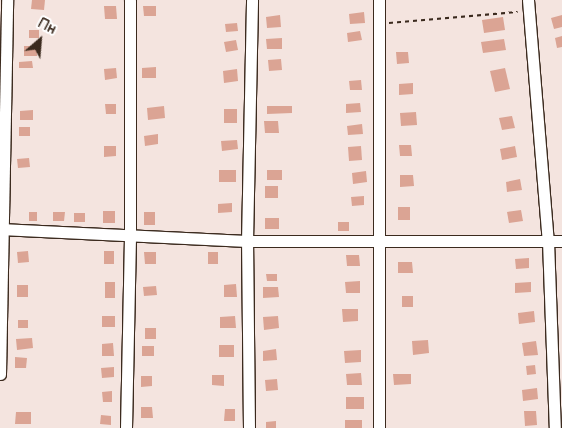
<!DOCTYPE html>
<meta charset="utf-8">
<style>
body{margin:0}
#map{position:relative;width:562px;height:428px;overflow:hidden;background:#f4e4df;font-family:"Balsamiq Sans",sans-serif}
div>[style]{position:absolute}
.building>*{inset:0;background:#dba494}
.path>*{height:2px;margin-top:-1px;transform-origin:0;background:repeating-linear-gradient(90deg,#3b2a1e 0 4px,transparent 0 8px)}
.roads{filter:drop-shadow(1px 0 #3b2a1e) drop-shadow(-1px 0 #3b2a1e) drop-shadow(0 1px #3b2a1e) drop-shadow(0 -1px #3b2a1e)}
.street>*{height:11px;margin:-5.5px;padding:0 5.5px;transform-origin:5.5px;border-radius:5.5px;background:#fff}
span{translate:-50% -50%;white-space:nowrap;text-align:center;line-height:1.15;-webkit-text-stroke:4px #fff;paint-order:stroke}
.north{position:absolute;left:15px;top:15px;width:50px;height:50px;-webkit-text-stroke:4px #fff;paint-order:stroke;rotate:27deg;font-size:14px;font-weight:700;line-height:20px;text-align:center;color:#3b2a1e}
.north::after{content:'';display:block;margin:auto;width:18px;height:22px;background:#3b2a1e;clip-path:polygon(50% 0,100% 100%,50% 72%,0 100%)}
</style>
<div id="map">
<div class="building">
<div style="clip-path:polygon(32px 0,45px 0,44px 10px,31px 9px)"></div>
<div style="clip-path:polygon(104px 6px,116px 6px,117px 19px,105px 19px)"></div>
<div style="clip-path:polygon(143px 6px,156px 6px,156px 16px,144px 16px)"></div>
<div style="clip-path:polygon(364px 12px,365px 23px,350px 24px,349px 14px)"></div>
<div style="clip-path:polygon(280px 15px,281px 27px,267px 28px,266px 17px)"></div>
<div style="clip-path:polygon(562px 15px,562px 27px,554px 29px,551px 18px)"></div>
<div style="clip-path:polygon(503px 17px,505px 30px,484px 33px,482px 20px)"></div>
<div style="clip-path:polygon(237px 23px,238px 31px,226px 32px,225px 24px)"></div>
<div style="clip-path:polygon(29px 30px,39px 30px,39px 38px,29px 38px)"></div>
<div style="clip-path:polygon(360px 31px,362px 40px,348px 42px,347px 33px)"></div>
<div style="clip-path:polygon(562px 36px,562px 47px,557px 48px,555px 38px)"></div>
<div style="clip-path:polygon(282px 38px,282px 49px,267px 49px,266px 39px)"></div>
<div style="clip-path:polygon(504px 39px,506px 50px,483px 53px,481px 42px)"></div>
<div style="clip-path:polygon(236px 40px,238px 50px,226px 52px,224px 42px)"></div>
<div style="clip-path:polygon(24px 46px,37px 46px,37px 56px,24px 56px)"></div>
<div style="clip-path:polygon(396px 52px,408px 52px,409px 63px,397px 64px)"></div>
<div style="clip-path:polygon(281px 59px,282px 70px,269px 71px,268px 60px)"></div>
<div style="clip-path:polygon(32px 61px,33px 68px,19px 68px,19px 62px)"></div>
<div style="clip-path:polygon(156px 67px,156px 78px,142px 78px,142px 68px)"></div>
<div style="clip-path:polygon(116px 68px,117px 78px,105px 80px,104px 69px)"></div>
<div style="clip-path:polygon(505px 68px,510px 89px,495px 92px,490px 71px)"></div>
<div style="clip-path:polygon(237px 69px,238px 81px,224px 83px,223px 71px)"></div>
<div style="clip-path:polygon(361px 80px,362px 90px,350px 90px,349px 81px)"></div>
<div style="clip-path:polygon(413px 83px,413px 94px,399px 95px,399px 84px)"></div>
<div style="clip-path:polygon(360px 103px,361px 112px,346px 113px,346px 104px)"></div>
<div style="clip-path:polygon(105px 104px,116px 104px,116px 114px,106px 114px)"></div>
<div style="clip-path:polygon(164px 106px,165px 118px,148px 120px,147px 108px)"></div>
<div style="clip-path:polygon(267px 106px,292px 106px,292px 113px,267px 114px)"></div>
<div style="clip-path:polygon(224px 109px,237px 109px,237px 123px,224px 123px)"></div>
<div style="clip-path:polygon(33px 110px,33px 120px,20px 120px,20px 111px)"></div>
<div style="clip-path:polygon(416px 112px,417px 125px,401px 126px,400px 113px)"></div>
<div style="clip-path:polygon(512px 116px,515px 128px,502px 130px,499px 118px)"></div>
<div style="clip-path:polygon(264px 121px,278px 121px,279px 133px,265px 133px)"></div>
<div style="clip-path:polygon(362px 124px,363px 134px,348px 135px,347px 126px)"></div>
<div style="clip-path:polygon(19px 127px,30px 127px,30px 136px,19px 136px)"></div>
<div style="clip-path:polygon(158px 134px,158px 144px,145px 146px,144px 136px)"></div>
<div style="clip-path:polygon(237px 140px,238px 149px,222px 151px,221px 141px)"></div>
<div style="clip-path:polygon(399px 145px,411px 145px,412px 156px,400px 156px)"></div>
<div style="clip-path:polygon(104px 146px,116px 146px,116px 156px,104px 157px)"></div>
<div style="clip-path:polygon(361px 146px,362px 160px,349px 161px,348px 147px)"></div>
<div style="clip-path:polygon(515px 146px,517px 157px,502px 160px,500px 149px)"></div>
<div style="clip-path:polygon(29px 158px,30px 167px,18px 168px,17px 159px)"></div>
<div style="clip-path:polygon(219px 170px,236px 170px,236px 182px,219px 182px)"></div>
<div style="clip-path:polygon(267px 170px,282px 170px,282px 180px,267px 180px)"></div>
<div style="clip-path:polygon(366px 171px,367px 182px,353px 184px,352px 173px)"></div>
<div style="clip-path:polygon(400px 175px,413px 175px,414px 186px,400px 187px)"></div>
<div style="clip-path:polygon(520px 179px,522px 190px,507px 192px,506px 182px)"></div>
<div style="clip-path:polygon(265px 186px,278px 186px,278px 198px,265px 198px)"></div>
<div style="clip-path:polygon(364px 196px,364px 205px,352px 206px,351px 197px)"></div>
<div style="clip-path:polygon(232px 203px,232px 212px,218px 213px,218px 204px)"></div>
<div style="clip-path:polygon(398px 207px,410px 207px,410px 220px,398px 220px)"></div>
<div style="clip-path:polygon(521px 210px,523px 221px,509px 223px,507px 212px)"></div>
<div style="clip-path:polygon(103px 211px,115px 211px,115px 223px,103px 223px)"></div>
<div style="clip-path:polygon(29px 212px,37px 212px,37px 221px,29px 221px)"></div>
<div style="clip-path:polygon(53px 212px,65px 212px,64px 221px,53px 221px)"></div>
<div style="clip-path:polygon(144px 212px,155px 212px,155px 225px,144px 225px)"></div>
<div style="clip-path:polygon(74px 213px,85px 213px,85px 222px,74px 222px)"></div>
<div style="clip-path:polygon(265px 218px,279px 218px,279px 229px,265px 229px)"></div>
<div style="clip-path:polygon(338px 222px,349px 222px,349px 231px,338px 231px)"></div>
<div style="clip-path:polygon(28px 251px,29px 262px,18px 263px,17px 252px)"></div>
<div style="clip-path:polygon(104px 251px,114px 251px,114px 264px,104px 264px)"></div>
<div style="clip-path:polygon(144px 252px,156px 252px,156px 264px,145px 264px)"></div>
<div style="clip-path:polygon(208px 252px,218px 252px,218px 264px,208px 264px)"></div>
<div style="clip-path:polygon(346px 255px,359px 255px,360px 266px,347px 266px)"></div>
<div style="clip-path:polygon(529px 258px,529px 268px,516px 269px,515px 259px)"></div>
<div style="clip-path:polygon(398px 262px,412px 262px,413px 273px,398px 273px)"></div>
<div style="clip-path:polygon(266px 274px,277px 274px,277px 281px,267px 281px)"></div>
<div style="clip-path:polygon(360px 281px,360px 293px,346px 293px,345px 282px)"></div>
<div style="clip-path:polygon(105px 282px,115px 282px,115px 298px,105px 298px)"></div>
<div style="clip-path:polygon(531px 282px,531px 292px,515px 293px,515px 283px)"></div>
<div style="clip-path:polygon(236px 284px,237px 297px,224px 297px,224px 285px)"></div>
<div style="clip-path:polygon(17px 285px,28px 285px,28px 297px,17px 297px)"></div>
<div style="clip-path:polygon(156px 286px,157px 295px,144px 296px,143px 287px)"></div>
<div style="clip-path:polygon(263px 287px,278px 287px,279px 297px,263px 298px)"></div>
<div style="clip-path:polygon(402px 296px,413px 296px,413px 307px,402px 307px)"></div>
<div style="clip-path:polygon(342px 309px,358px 309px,358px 321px,343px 322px)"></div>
<div style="clip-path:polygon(534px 311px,535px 322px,519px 324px,518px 313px)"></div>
<div style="clip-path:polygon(102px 316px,115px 316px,115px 327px,102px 327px)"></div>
<div style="clip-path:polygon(235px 316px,236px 328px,220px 328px,220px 317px)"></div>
<div style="clip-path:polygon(278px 316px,279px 328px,264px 330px,263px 317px)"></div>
<div style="clip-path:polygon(18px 320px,28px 320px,28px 328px,18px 328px)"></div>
<div style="clip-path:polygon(145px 328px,156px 328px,156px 339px,145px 339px)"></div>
<div style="clip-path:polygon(32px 338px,33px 348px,17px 350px,16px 339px)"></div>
<div style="clip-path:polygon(428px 340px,429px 353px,413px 355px,412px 341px)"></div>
<div style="clip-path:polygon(536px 341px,538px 355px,524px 356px,522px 343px)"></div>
<div style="clip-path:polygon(113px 343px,114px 356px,102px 356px,102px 344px)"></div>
<div style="clip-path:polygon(219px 345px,234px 345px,234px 357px,219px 357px)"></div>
<div style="clip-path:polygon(142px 346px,154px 346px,154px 356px,142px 356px)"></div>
<div style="clip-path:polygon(276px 349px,277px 360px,263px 361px,263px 351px)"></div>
<div style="clip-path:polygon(361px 350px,361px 362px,345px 363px,344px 351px)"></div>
<div style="clip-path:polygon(15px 357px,27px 358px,26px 368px,15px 368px)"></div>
<div style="clip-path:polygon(535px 365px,536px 374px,527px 375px,526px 366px)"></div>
<div style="clip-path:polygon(114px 367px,114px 377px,102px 378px,101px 368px)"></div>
<div style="clip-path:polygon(361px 373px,362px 385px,347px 385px,346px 374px)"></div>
<div style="clip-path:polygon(393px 374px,411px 374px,411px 384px,394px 385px)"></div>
<div style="clip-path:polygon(212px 375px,224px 375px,224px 386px,212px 385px)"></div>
<div style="clip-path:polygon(141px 376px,152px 376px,152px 386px,141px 387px)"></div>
<div style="clip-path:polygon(277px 379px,278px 390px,266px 391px,265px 380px)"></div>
<div style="clip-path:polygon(537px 388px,538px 399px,523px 401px,522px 390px)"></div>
<div style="clip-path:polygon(112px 391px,112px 402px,103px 402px,102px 392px)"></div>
<div style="clip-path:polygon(346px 397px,364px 397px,364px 409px,346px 409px)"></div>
<div style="clip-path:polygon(141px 407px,152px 407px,153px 418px,141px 418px)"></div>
<div style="clip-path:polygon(225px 409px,235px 409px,235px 421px,224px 421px)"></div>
<div style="clip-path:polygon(524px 411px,536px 411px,537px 425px,525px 426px)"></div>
<div style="clip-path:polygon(16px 412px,31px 412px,31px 424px,15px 424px)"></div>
<div style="clip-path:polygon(101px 415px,111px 416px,111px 425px,100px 424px)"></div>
<div style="clip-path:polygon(345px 420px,362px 420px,362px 428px,345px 428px)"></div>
<div style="clip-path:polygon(276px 421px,276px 428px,266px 428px,266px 422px)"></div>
</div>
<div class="path">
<div style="left:389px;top:23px;width:129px;rotate:-4.9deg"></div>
</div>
<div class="roads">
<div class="street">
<div style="left:379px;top:0;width:428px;rotate:90deg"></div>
<div style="left:528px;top:0;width:242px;rotate:85.3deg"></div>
<div style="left:548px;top:241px;width:187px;rotate:87.9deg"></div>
<div style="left:0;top:229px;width:247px;rotate:2.8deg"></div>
<div style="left:247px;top:241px;width:315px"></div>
<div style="left:0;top:374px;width:374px;rotate:-88.9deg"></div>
<div style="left:126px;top:428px;width:192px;rotate:-88.8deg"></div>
<div style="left:130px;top:236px;width:236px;rotate:-90deg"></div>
<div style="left:249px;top:428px;width:187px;rotate:-90.6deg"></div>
<div style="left:247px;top:241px;width:241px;rotate:-88.8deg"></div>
</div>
</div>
<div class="north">Пн</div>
</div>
